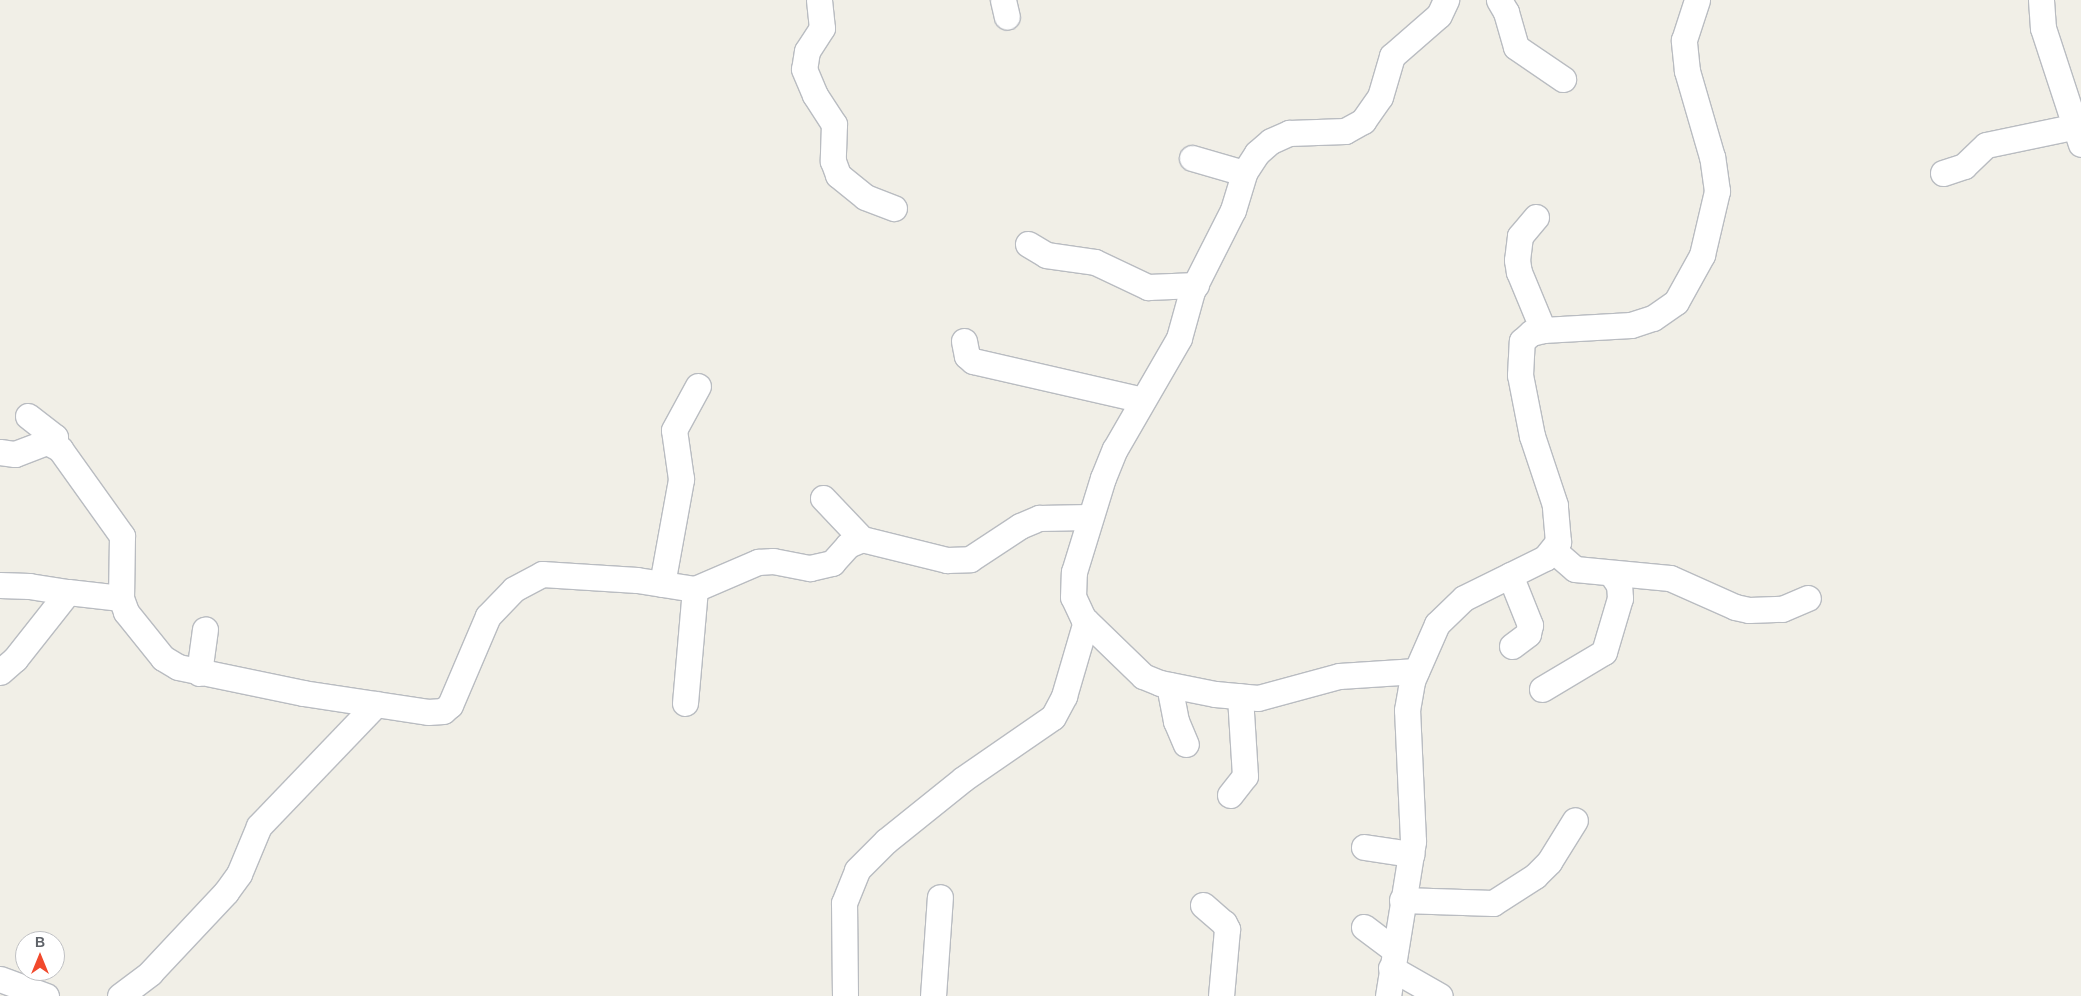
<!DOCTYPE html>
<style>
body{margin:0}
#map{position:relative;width:2081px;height:996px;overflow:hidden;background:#f1efe7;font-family:Helvetica,sans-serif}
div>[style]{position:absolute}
.roads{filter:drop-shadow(1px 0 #b9bcc1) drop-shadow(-1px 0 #b9bcc1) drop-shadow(0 1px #b9bcc1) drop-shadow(0 -1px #b9bcc1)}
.minor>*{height:25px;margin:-12.5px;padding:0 12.5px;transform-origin:12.5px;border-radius:12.5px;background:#fff}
span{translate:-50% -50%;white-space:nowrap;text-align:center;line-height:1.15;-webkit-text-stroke:4px #fff;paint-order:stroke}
.north{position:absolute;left:15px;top:931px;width:50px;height:50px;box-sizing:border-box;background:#fff;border:1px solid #bfc0c3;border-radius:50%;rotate:0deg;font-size:14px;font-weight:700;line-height:20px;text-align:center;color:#5e6268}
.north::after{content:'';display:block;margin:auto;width:18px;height:22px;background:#f1492c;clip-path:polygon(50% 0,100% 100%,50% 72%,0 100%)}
</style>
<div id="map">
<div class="roads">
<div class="minor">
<div style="left:819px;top:0;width:28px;rotate:84deg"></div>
<div style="left:822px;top:28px;width:27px;rotate:123deg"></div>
<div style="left:807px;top:51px;width:18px;rotate:99deg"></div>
<div style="left:804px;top:69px;width:28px;rotate:67deg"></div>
<div style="left:815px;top:95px;width:35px;rotate:57deg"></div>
<div style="left:834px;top:124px;width:37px;rotate:92deg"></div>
<div style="left:833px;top:161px;width:15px;rotate:70deg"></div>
<div style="left:838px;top:175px;width:35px;rotate:39deg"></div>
<div style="left:865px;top:197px;width:31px;rotate:21deg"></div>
<div style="left:1003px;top:0;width:17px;rotate:77deg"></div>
<div style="left:1499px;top:0;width:14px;rotate:60deg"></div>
<div style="left:1506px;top:12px;width:36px;rotate:74deg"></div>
<div style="left:1516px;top:47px;width:57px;rotate:34.2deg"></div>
<div style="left:2041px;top:0;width:28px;rotate:86deg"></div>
<div style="left:2043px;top:28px;width:122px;rotate:71.9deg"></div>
<div style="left:1192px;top:158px;width:54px;rotate:16.1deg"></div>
<div style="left:1943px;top:173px;width:22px;rotate:-18deg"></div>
<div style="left:1964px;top:166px;width:30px;rotate:-44deg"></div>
<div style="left:1986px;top:145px;width:93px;rotate:-11.8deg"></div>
<div style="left:1536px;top:217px;width:25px;rotate:130deg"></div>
<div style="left:1520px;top:236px;width:24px;rotate:97deg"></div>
<div style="left:1517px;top:260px;width:12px;rotate:81deg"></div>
<div style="left:1519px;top:272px;width:63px;rotate:67.5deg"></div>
<div style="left:1028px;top:244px;width:21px;rotate:31deg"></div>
<div style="left:1046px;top:255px;width:49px;rotate:8.1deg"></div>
<div style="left:1095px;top:262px;width:59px;rotate:25.3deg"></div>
<div style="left:1148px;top:287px;width:48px;rotate:-2.4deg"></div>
<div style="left:964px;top:341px;width:15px;rotate:79deg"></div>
<div style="left:967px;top:356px;width:8px;rotate:40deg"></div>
<div style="left:973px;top:361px;width:174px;rotate:12.9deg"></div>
<div style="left:28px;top:416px;width:34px;rotate:38deg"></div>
<div style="left:55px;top:437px;width:8px;rotate:90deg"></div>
<div style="left:0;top:452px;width:15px;rotate:8deg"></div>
<div style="left:15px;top:454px;width:34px;rotate:-21deg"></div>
<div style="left:47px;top:442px;width:15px;rotate:28deg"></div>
<div style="left:60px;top:449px;width:107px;rotate:54.5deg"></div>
<div style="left:122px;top:536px;width:62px;rotate:90.9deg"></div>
<div style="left:121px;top:598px;width:15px;rotate:70deg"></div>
<div style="left:126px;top:612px;width:59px;rotate:51.2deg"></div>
<div style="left:163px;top:658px;width:17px;rotate:31deg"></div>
<div style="left:178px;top:667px;width:128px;rotate:11.7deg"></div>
<div style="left:303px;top:693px;width:126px;rotate:8.6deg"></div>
<div style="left:428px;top:712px;width:15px;rotate:-4deg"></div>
<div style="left:443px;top:711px;width:9px;rotate:-41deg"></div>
<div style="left:450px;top:705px;width:97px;rotate:-66.9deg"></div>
<div style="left:488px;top:616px;width:37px;rotate:-46deg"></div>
<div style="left:514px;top:589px;width:32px;rotate:-28deg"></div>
<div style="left:542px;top:574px;width:95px;rotate:3.6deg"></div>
<div style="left:637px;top:580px;width:59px;rotate:8.8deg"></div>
<div style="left:695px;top:589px;width:69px;rotate:-23.2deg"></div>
<div style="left:758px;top:562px;width:15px;rotate:-4deg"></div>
<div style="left:773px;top:561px;width:38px;rotate:11deg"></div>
<div style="left:810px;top:568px;width:23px;rotate:-13deg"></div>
<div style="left:832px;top:563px;width:24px;rotate:-48deg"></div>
<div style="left:848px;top:545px;width:15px;rotate:-23deg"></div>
<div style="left:862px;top:539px;width:88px;rotate:13.9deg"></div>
<div style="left:947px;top:560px;width:23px;rotate:-2deg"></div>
<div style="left:970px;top:559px;width:60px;rotate:-33.4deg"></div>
<div style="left:1020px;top:526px;width:21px;rotate:-23deg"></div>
<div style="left:1039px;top:518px;width:50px;rotate:-1.1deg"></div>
<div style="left:823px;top:498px;width:57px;rotate:46.4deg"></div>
<div style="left:1553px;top:550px;width:29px;rotate:41deg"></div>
<div style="left:1575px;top:569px;width:95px;rotate:5.4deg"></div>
<div style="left:1670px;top:578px;width:71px;rotate:24deg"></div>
<div style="left:1735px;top:607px;width:14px;rotate:12deg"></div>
<div style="left:1749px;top:610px;width:33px;rotate:-2deg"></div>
<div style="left:1782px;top:609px;width:28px;rotate:-23deg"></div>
<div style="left:1510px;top:575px;width:54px;rotate:68.2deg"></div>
<div style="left:1530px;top:625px;width:9px;rotate:103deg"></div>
<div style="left:1528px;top:634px;width:20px;rotate:143deg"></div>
<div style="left:662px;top:584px;width:107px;rotate:-79.7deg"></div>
<div style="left:681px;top:479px;width:49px;rotate:-98.1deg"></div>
<div style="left:674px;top:430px;width:50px;rotate:-61.4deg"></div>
<div style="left:0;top:585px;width:29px;rotate:2deg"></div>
<div style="left:29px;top:586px;width:39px;rotate:9deg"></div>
<div style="left:1416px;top:671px;width:77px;rotate:176.3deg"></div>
<div style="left:1339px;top:676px;width:84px;rotate:164.8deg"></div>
<div style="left:1258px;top:698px;width:43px;rotate:-174.7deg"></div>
<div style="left:1215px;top:694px;width:56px;rotate:-168.7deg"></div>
<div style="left:1160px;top:683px;width:18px;rotate:-158deg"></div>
<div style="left:1143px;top:676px;width:83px;rotate:-136deg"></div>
<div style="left:1083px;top:618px;width:23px;rotate:-115deg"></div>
<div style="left:1073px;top:597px;width:25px;rotate:-88deg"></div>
<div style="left:1074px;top:572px;width:98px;rotate:-72.9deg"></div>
<div style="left:1103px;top:478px;width:31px;rotate:-68deg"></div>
<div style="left:1115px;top:449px;width:128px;rotate:-60deg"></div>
<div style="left:1179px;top:338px;width:49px;rotate:-74.5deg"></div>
<div style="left:1192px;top:291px;width:91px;rotate:-63.2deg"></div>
<div style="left:1233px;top:210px;width:39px;rotate:-73deg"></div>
<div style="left:1244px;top:173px;width:24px;rotate:-57deg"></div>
<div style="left:1257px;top:153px;width:18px;rotate:-41deg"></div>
<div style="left:1271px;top:141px;width:20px;rotate:-24deg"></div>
<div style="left:1289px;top:133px;width:56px;rotate:-2deg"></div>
<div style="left:1345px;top:131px;width:21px;rotate:-29deg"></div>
<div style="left:1363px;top:121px;width:29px;rotate:-55deg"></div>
<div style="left:1380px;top:97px;width:43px;rotate:-73.7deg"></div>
<div style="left:1392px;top:56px;width:62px;rotate:-41.1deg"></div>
<div style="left:1439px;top:15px;width:17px;rotate:-65deg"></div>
<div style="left:0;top:672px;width:20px;rotate:-41deg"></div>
<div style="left:15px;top:659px;width:85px;rotate:-51.7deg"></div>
<div style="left:68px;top:592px;width:53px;rotate:6.5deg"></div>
<div style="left:199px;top:673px;width:44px;rotate:-82.2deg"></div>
<div style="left:1169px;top:685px;width:37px;rotate:79deg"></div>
<div style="left:1176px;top:721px;width:25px;rotate:67deg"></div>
<div style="left:1542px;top:689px;width:72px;rotate:-30.8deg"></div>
<div style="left:1604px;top:652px;width:56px;rotate:-73.5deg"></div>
<div style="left:1620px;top:598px;width:13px;rotate:-94deg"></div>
<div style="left:1619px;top:585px;width:14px;rotate:-124deg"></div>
<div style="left:685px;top:703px;width:114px;rotate:-85deg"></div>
<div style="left:1230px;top:795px;width:24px;rotate:-52deg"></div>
<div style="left:1245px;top:776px;width:80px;rotate:-93.6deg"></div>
<div style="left:1364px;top:847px;width:48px;rotate:8.5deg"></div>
<div style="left:1402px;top:900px;width:91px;rotate:1.9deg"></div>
<div style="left:1493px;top:903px;width:50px;rotate:-32.7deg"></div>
<div style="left:1535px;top:876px;width:20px;rotate:-45deg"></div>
<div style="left:1549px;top:862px;width:49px;rotate:-58.2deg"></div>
<div style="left:1203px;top:905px;width:28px;rotate:41deg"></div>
<div style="left:1224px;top:923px;width:7px;rotate:63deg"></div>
<div style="left:1227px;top:929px;width:67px;rotate:95.1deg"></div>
<div style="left:1364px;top:927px;width:38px;rotate:37deg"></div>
<div style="left:1391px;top:968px;width:56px;rotate:29.7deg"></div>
<div style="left:0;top:979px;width:49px;rotate:20.3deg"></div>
<div style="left:120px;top:996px;width:38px;rotate:-37deg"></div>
<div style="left:150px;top:973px;width:111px;rotate:-46.8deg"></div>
<div style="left:226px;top:892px;width:22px;rotate:-54deg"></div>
<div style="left:239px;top:874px;width:52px;rotate:-67.4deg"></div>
<div style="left:259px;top:826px;width:169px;rotate:-46.2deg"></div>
<div style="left:845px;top:996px;width:93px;rotate:-90.6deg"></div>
<div style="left:844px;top:903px;width:35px;rotate:-68deg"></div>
<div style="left:857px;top:870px;width:41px;rotate:-45deg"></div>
<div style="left:886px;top:841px;width:99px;rotate:-38.8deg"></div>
<div style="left:963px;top:779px;width:109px;rotate:-34.6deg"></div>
<div style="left:1053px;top:717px;width:24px;rotate:-62deg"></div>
<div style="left:1064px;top:696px;width:78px;rotate:-73.7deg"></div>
<div style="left:933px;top:996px;width:99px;rotate:-86deg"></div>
<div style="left:1388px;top:996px;width:157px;rotate:-80.8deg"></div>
<div style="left:1413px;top:841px;width:131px;rotate:-92.6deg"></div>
<div style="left:1407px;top:710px;width:29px;rotate:-80deg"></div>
<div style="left:1412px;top:681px;width:62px;rotate:-66.3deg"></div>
<div style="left:1437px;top:624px;width:37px;rotate:-44deg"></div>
<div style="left:1464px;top:598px;width:90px;rotate:-26.3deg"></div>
<div style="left:1545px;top:558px;width:21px;rotate:-51deg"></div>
<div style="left:1558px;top:542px;width:37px;rotate:-95deg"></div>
<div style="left:1555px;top:505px;width:73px;rotate:-108.4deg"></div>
<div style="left:1532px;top:436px;width:62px;rotate:-101.1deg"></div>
<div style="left:1520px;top:375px;width:34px;rotate:-87deg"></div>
<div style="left:1522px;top:341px;width:12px;rotate:-42deg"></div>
<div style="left:1531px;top:333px;width:12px;rotate:-14deg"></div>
<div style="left:1543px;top:330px;width:88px;rotate:-3.3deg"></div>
<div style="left:1631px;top:325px;width:23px;rotate:-18deg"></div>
<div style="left:1653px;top:318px;width:28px;rotate:-35deg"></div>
<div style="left:1676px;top:302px;width:54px;rotate:-61deg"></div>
<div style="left:1702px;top:255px;width:66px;rotate:-76.8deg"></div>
<div style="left:1717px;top:191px;width:34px;rotate:-98deg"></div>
<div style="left:1712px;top:157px;width:90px;rotate:-106.2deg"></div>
<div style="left:1687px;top:71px;width:31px;rotate:-96deg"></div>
<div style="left:1684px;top:40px;width:42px;rotate:-72deg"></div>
</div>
</div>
<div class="north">B</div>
</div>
